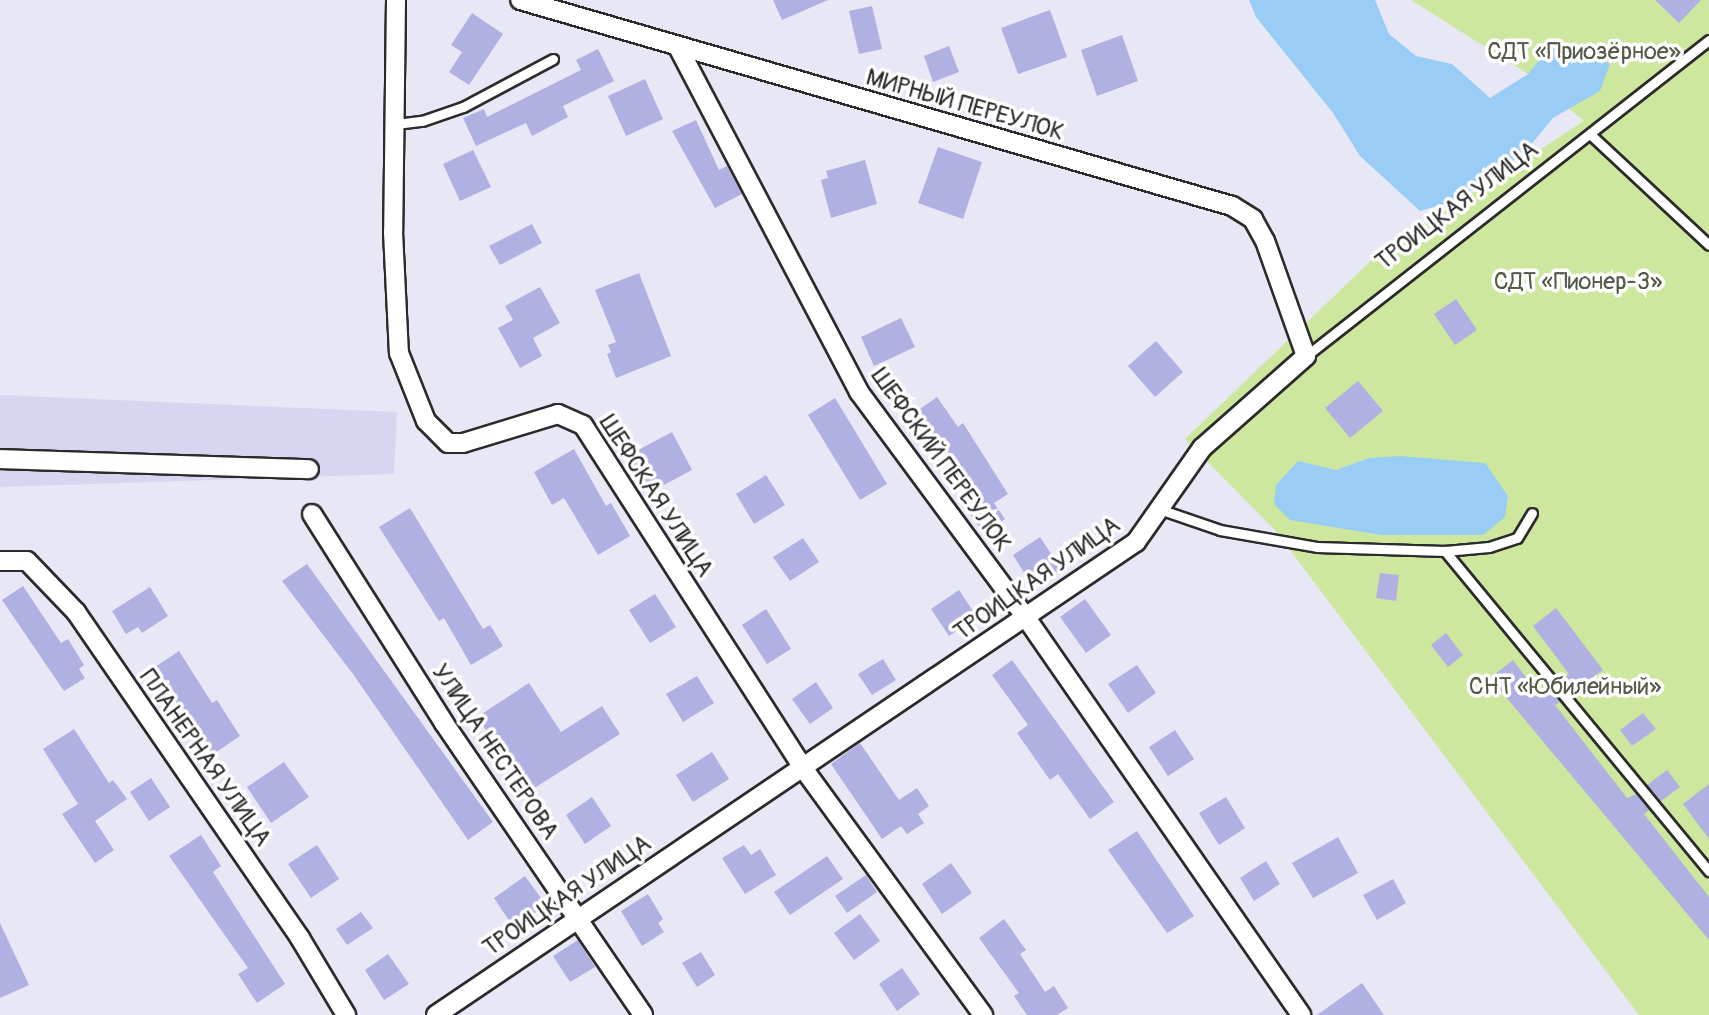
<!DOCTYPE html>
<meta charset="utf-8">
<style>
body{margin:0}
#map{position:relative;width:1709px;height:1015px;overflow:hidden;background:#e7e7f6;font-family:Pangolin,sans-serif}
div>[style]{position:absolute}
.built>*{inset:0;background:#d6d6f0}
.green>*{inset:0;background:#cde89e}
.water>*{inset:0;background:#99cdf6}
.building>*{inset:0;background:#b0b0e2}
.roads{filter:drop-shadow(2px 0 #2b2b2b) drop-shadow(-2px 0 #2b2b2b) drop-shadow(0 2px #2b2b2b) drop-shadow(0 -2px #2b2b2b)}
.lane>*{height:9px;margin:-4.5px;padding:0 4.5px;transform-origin:4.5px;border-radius:4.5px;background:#fff}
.street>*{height:18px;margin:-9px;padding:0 9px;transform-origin:9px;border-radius:9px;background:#fff}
span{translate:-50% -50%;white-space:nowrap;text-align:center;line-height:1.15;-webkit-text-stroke:7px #fff;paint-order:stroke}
.park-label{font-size:24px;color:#545a48}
.street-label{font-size:24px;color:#2b2b2b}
</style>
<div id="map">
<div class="built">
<div style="clip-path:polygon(0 395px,397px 412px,394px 474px,0 487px)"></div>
</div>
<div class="green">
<div style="clip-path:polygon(1411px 0,1709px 0,1709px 1015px,1639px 1015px,1275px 530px,1185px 439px,1379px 253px,1584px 121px,1528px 74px)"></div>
</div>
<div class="water">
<div style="clip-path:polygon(1249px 0,1375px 0,1389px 34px,1416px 56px,1452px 64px,1490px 98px,1528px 74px,1553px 43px,1578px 44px,1610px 64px,1600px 91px,1553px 118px,1524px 153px,1458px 200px,1420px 211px,1360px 156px,1333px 113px,1256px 17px)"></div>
<div style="clip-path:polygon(1400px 456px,1485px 463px,1508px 496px,1505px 517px,1483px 535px,1381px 535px,1290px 520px,1274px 504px,1276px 485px,1298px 461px,1336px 470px,1369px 458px)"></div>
</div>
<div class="building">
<div style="clip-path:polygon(773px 0,828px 0,782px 20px)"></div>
<div style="clip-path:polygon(1655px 0,1701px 0,1679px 23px)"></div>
<div style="clip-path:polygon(872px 6px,882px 49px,859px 54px,849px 11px)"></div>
<div style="clip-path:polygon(1050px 10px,1067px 57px,1018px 74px,1001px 28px)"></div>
<div style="clip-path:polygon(472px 13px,503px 34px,469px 85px,449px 72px,462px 52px,451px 45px)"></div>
<div style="clip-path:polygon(1122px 35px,1138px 81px,1097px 96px,1081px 50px)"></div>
<div style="clip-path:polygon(949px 46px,959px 72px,933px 82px,924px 56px)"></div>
<div style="clip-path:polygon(598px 49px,614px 81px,563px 106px,568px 117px,532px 136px,526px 123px,476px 146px,463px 118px,484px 109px,487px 117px,581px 70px,576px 60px)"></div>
<div style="clip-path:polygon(645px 79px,663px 119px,626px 136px,608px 96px)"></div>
<div style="clip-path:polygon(696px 120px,719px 170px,727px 166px,742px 194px,715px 208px,672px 131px)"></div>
<div style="clip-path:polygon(938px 147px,982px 162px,963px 219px,918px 203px)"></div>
<div style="clip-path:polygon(473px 150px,491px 187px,460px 201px,443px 164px)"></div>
<div style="clip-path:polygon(865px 160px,877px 204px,831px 218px,821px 180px,828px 178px,826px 171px)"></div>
<div style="clip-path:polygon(532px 224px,542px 243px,500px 265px,489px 246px)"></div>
<div style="clip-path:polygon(639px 273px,671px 356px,616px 378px,607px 354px,611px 352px,608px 345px,616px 342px,595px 290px)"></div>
<div style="clip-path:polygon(540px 287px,560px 323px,533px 338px,542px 356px,520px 368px,498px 328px,513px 320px,505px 306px)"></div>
<div style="clip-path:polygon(1456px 299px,1477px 330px,1455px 345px,1434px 314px)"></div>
<div style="clip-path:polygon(901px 318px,915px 347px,874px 366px,861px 337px)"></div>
<div style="clip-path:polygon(1156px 341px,1183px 372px,1155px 397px,1128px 366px)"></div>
<div style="clip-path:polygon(1358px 381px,1383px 411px,1350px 438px,1325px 408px)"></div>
<div style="clip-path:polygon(937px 397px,958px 427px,963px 423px,1008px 494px,994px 503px,1005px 519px,984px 534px,970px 514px,979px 508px,913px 414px)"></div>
<div style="clip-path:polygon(835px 398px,887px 484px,860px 500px,808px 415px)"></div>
<div style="clip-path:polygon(672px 432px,692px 470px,649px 493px,629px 455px)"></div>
<div style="clip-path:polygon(574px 449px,606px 506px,611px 503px,630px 536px,598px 555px,564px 498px,552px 505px,534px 472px)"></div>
<div style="clip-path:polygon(766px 475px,785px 505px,754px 524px,736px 494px)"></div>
<div style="clip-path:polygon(410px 508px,483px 629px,490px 625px,503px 646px,471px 665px,444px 618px,439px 621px,379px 527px)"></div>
<div style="clip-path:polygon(1040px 537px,1061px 569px,1033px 587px,1013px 555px)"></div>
<div style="clip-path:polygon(803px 538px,819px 562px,790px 581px,773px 557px)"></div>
<div style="clip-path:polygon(307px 564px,493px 822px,468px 840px,353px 674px,282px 581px)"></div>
<div style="clip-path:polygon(1380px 573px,1399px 575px,1396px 601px,1376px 598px)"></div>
<div style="clip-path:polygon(23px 586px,61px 643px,68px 639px,84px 665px,79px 669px,85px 678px,64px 691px,2px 600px)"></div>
<div style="clip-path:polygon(150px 587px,168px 616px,142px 633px,138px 627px,126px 634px,112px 611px)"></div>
<div style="clip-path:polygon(959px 590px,977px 617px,949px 636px,931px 609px)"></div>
<div style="clip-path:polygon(655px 594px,676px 627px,650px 643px,629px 610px)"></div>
<div style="clip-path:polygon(1085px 599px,1111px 635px,1086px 653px,1060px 617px)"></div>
<div style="clip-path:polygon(1556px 608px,1603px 670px,1571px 693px,1561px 680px,1569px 674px,1533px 626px)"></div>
<div style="clip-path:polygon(766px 609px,791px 649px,767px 664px,742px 625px)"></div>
<div style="clip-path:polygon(1446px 633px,1463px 655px,1448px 667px,1431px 645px)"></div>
<div style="clip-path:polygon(179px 651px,212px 703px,217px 700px,240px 736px,212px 755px,152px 669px)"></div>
<div style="clip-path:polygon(883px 659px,896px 680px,872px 695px,858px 674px)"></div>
<div style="clip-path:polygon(1012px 660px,1114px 802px,1090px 819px,1058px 774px,1050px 780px,1017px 733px,1028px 725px,992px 675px)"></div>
<div style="clip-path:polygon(1513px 660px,1540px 696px,1549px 689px,1560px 702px,1555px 705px,1627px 798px,1636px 794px,1649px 810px,1644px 814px,1709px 897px,1709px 940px,1490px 678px)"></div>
<div style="clip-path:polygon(1137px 665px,1156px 693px,1128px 713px,1108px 684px)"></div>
<div style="clip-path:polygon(697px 676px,714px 703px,683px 722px,666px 694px)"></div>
<div style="clip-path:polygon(816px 682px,833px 708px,810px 724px,792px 699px)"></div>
<div style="clip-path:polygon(529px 683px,561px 732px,602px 706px,620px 734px,528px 792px,477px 717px)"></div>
<div style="clip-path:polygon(1643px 713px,1656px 729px,1632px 746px,1620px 730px)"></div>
<div style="clip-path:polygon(74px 729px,109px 783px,113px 780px,127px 799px,95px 821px,114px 850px,95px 863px,62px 814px,78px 804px,43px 749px)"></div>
<div style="clip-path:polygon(1175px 730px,1194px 759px,1168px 776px,1149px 747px)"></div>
<div style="clip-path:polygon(860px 743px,899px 800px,917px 788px,929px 806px,918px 814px,924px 823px,907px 834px,901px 826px,882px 839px,831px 764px)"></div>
<div style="clip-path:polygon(712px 752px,729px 779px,693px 802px,676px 775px)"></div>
<div style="clip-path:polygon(284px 762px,309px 797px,271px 823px,247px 787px)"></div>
<div style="clip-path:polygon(1667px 770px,1680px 787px,1661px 801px,1647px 785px)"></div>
<div style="clip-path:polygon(151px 778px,170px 807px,149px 821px,130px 792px)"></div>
<div style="clip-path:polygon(1709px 784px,1709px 839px,1683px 804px)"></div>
<div style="clip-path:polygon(592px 797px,611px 826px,585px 844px,566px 815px)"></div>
<div style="clip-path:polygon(1226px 797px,1245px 828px,1219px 845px,1199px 813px)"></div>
<div style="clip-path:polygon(1137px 831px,1194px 916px,1167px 933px,1108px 850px)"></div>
<div style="clip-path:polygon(201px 835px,221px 866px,213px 872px,285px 984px,257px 1003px,238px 974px,248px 968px,169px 856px)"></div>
<div style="clip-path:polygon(1338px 837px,1358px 873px,1313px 898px,1292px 863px)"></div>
<div style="clip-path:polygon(317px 845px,339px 879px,311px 898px,288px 864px)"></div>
<div style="clip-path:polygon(744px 845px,751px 855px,760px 849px,776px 875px,745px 894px,722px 858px)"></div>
<div style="clip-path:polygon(827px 856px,843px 879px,790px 915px,774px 892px)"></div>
<div style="clip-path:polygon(1266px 861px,1280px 884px,1254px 901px,1240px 878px)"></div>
<div style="clip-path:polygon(951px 863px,972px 893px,942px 914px,922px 884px)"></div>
<div style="clip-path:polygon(866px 875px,877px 892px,847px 913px,835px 896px)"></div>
<div style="clip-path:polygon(525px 876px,546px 905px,514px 928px,494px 898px)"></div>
<div style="clip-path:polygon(1393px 879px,1406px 903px,1377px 920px,1363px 895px)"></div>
<div style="clip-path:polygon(648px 894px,663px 919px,658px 923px,664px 932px,642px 946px,621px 911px)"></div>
<div style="clip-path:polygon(361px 912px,373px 928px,347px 945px,336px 929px)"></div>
<div style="clip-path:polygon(860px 914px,880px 941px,854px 960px,834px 933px)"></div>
<div style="clip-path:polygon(1004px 919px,1026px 950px,1020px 954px,1045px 992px,1054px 986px,1068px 1008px,1057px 1015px,1027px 1015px,1014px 996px,1019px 993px,979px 938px)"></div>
<div style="clip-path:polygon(0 923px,29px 985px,0 998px)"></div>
<div style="clip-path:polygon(578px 940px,595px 967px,570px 982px,553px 956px)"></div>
<div style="clip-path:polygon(701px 952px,715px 975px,697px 987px,682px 963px)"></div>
<div style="clip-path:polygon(388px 954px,409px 984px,384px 1000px,365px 970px)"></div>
<div style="clip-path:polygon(902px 968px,920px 994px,897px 1011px,879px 984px)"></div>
<div style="clip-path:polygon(1362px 983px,1384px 1015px,1317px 1015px)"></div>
</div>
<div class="roads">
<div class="lane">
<div style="left:396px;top:124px;width:26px;rotate:-7deg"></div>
<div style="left:422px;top:121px;width:43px;rotate:-18.9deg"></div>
<div style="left:463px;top:107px;width:102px;rotate:-28.1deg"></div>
<div style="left:1591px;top:135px;width:161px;rotate:43deg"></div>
<div style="left:1306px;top:356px;width:512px;rotate:-38.1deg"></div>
<div style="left:1162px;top:510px;width:61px;rotate:19deg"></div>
<div style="left:1220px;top:530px;width:98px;rotate:9.9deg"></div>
<div style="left:1317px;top:547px;width:128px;rotate:1.8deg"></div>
<div style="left:1445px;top:551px;width:44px;rotate:-5.2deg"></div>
<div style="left:1489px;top:547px;width:29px;rotate:-18deg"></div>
<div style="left:1517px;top:538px;width:29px;rotate:-59deg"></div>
<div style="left:1445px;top:551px;width:415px;rotate:50.5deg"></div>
</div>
<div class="street">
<div style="left:396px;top:0;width:232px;rotate:90.7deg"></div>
<div style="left:393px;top:232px;width:121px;rotate:87.2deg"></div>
<div style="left:399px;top:353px;width:73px;rotate:68.3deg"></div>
<div style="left:426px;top:421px;width:31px;rotate:45deg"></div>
<div style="left:448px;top:443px;width:15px"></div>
<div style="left:463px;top:443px;width:99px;rotate:-17deg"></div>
<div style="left:558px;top:414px;width:27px;rotate:24deg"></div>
<div style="left:583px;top:425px;width:407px;rotate:57.3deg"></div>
<div style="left:803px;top:768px;width:306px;rotate:53.9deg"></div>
<div style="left:678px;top:47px;width:390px;rotate:62.3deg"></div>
<div style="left:859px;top:392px;width:282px;rotate:53.5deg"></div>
<div style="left:1027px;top:619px;width:482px;rotate:55.3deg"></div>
<div style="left:0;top:459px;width:309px;rotate:1.9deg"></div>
<div style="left:312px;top:514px;width:247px;rotate:57.7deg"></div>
<div style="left:444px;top:723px;width:353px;rotate:55.7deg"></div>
<div style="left:0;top:561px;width:27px"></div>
<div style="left:27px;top:561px;width:71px;rotate:46.1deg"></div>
<div style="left:76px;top:612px;width:396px;rotate:55.5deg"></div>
<div style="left:300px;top:938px;width:90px;rotate:59.1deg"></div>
<div style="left:436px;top:1015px;width:845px;rotate:-34.05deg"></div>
<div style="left:1136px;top:542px;width:115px;rotate:-54.9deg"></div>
<div style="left:1202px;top:448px;width:139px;rotate:-41.5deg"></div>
<div style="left:1306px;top:356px;width:122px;rotate:-109.6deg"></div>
<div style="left:1265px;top:241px;width:25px;rotate:-119deg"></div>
<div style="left:1253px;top:219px;width:25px;rotate:-148deg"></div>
<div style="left:1232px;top:206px;width:741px;rotate:-163.86deg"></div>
</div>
</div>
<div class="park-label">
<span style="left:1584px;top:52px">СДТ «Приозёрное»</span>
<span style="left:1578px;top:282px">СДТ «Пионер-3»</span>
<span style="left:1565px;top:687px">СНТ «Юбилейный»</span>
</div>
<div class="street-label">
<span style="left:965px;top:105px;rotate:16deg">МИРНЫЙ ПЕРЕУЛОК</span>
<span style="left:1457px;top:206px;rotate:-37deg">ТРОИЦКАЯ УЛИЦА</span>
<span style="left:941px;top:460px;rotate:54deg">ШЕФСКИЙ ПЕРЕУЛОК</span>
<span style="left:656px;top:496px;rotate:57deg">ШЕФСКАЯ УЛИЦА</span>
<span style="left:1037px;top:579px;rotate:-35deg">ТРОИЦКАЯ УЛИЦА</span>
<span style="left:495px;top:752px;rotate:56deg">УЛИЦА НЕСТЕРОВА</span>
<span style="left:205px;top:758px;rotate:55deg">ПЛАНЕРНАЯ УЛИЦА</span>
<span style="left:567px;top:896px;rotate:-34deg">ТРОИЦКАЯ УЛИЦА</span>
</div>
</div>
